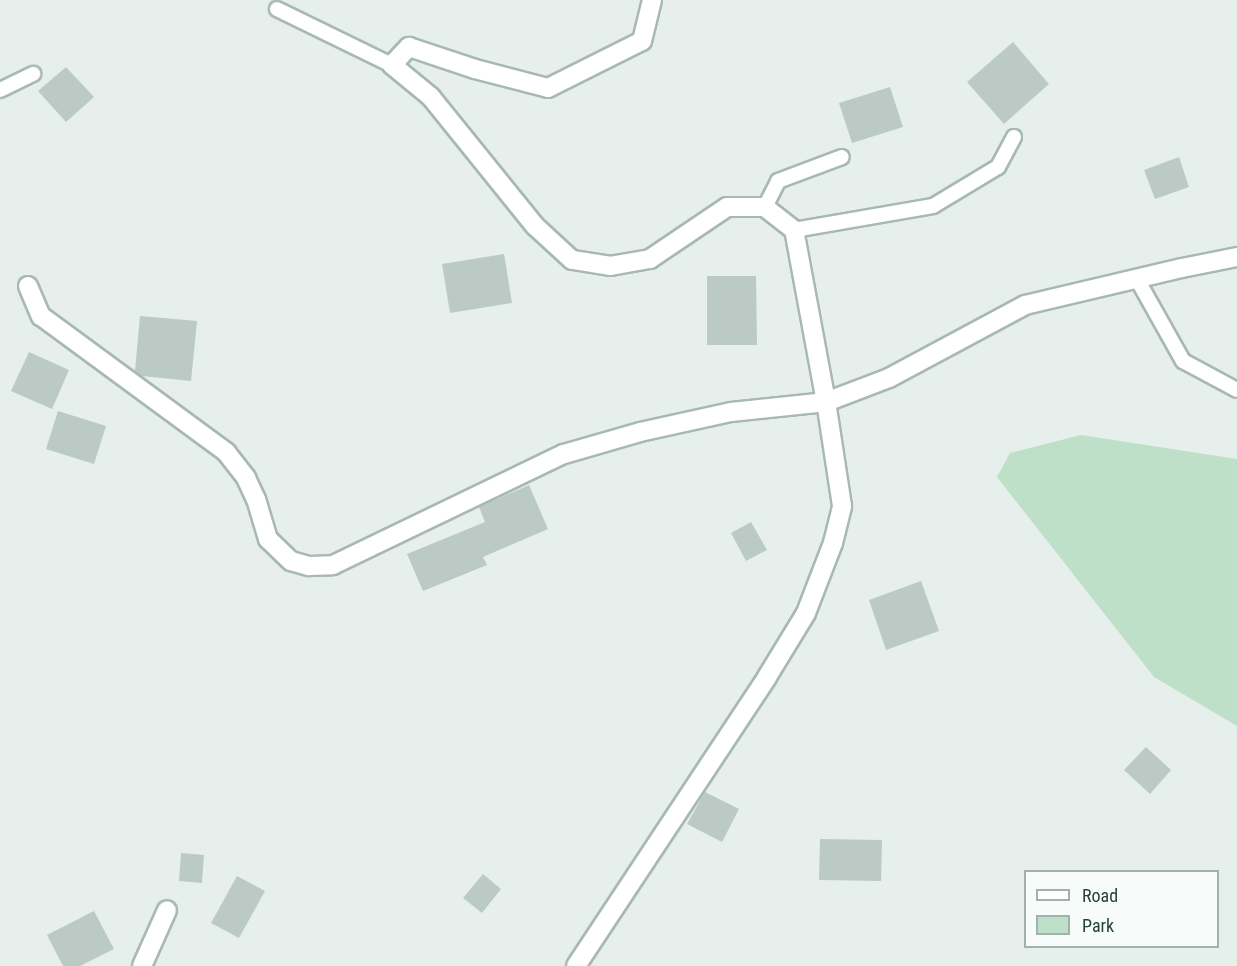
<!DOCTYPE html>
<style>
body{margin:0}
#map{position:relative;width:1237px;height:966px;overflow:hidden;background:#e6efeb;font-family:"Roboto Condensed",sans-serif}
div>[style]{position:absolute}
.green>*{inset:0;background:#bfe0c8}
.building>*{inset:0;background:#bbcac4}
.roads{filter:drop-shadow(2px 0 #a8b8b2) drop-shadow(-2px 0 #a8b8b2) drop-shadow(0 2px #a8b8b2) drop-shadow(0 -2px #a8b8b2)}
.lane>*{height:14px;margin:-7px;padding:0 7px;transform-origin:7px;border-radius:7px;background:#fff}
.street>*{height:18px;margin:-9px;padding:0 9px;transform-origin:9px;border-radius:9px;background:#fff}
span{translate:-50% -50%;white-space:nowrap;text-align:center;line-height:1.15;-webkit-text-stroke:5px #f7fbf9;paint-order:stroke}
.legend{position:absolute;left:1024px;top:870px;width:195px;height:78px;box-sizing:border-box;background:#f7fbf9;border:2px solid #a3b1ad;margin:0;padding:8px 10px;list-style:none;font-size:18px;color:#24423a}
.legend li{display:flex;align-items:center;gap:12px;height:30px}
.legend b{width:30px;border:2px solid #a3b1ad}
</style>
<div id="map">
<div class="green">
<div style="clip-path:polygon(1081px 435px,1237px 459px,1237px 726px,1154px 677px,997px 477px,1010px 453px)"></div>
</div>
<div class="building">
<div style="clip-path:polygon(1013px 42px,1049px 84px,1004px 124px,967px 82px)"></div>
<div style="clip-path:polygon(66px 67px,94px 97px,66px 122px,38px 91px)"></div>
<div style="clip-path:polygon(890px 87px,903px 127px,852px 143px,839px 103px)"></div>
<div style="clip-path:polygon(1179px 157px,1189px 187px,1155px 199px,1144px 170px)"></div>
<div style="clip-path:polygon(504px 254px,512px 303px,450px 313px,442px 264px)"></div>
<div style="clip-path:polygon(707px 276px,756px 276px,757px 345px,707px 345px)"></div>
<div style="clip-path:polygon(140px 316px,197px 321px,191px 381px,142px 376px,135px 371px)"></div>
<div style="clip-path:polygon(29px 352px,69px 370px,52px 409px,11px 391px)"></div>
<div style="clip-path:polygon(58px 411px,106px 426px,94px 464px,46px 449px)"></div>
<div style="clip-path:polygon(529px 485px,548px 529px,483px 557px,487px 565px,423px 591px,407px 554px,485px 522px,479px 507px)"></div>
<div style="clip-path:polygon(751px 522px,767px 550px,746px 561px,731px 533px)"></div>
<div style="clip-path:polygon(921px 581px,939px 631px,886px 650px,869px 600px)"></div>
<div style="clip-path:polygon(1146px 747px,1171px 770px,1150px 794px,1124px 770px)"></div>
<div style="clip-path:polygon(705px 792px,739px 809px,722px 842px,687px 824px)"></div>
<div style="clip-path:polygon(820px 839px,882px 840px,881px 881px,819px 880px)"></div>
<div style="clip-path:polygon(181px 853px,204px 855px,202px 883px,179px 881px)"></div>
<div style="clip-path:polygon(483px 874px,501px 889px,482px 913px,463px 898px)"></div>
<div style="clip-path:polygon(237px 876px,265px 891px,239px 938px,211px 923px)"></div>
<div style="clip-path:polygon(94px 911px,114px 949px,80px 966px,63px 966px,47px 935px)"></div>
</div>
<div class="roads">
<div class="lane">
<div style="left:277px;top:9px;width:128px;rotate:26deg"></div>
<div style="left:0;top:90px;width:37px;rotate:-26deg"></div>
<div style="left:765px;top:207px;width:29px;rotate:-63deg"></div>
<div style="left:778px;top:181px;width:68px;rotate:-20.6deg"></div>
<div style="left:794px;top:230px;width:141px;rotate:-9.8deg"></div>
<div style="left:933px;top:206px;width:76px;rotate:-31deg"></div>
<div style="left:998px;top:167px;width:34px;rotate:-62deg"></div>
<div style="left:1137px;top:279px;width:94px;rotate:60.7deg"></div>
<div style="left:1183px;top:361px;width:61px;rotate:28.2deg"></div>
</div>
<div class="street">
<div style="left:28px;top:286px;width:33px;rotate:67deg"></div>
<div style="left:41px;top:316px;width:230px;rotate:36.3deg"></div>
<div style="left:226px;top:452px;width:33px;rotate:52deg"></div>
<div style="left:246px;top:478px;width:23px;rotate:65deg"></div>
<div style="left:256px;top:499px;width:42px;rotate:73.3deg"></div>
<div style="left:268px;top:539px;width:32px;rotate:44deg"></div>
<div style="left:291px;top:561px;width:19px;rotate:16deg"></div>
<div style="left:309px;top:566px;width:24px;rotate:-2deg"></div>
<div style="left:333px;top:565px;width:256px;rotate:-25.7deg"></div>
<div style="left:564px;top:454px;width:79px;rotate:-16.1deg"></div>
<div style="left:640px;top:432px;width:93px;rotate:-12.4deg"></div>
<div style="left:731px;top:412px;width:96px;rotate:-6deg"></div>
<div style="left:826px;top:402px;width:67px;rotate:-20.9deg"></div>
<div style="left:889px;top:378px;width:154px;rotate:-28.2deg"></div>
<div style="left:1025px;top:305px;width:161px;rotate:-13.3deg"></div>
<div style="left:1182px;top:268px;width:56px;rotate:-11.3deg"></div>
<div style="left:142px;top:966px;width:61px;rotate:-65.9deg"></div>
<div style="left:576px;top:966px;width:346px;rotate:-56.5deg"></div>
<div style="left:767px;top:677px;width:75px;rotate:-58.6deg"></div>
<div style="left:806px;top:613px;width:75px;rotate:-68.9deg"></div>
<div style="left:833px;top:543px;width:38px;rotate:-76deg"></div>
<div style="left:842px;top:506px;width:105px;rotate:-98.7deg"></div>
<div style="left:826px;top:402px;width:175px;rotate:-100.5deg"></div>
<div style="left:794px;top:230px;width:37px;rotate:-142deg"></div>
<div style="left:765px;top:207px;width:38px;rotate:180deg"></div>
<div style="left:727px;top:207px;width:93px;rotate:146deg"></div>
<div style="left:650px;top:259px;width:40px;rotate:170deg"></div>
<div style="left:611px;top:266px;width:39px;rotate:-171deg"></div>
<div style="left:572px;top:260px;width:50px;rotate:-137.4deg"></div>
<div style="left:535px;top:226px;width:166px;rotate:-128.9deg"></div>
<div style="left:431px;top:97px;width:50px;rotate:-140.6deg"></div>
<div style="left:392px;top:65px;width:25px;rotate:-47deg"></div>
<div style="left:409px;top:47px;width:70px;rotate:18.4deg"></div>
<div style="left:475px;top:69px;width:75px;rotate:14.6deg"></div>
<div style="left:548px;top:88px;width:105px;rotate:-26.6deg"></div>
<div style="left:642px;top:41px;width:42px;rotate:-76.3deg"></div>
</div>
</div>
<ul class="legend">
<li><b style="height:8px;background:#fff"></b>Road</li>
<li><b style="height:16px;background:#bfe0c8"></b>Park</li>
</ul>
</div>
